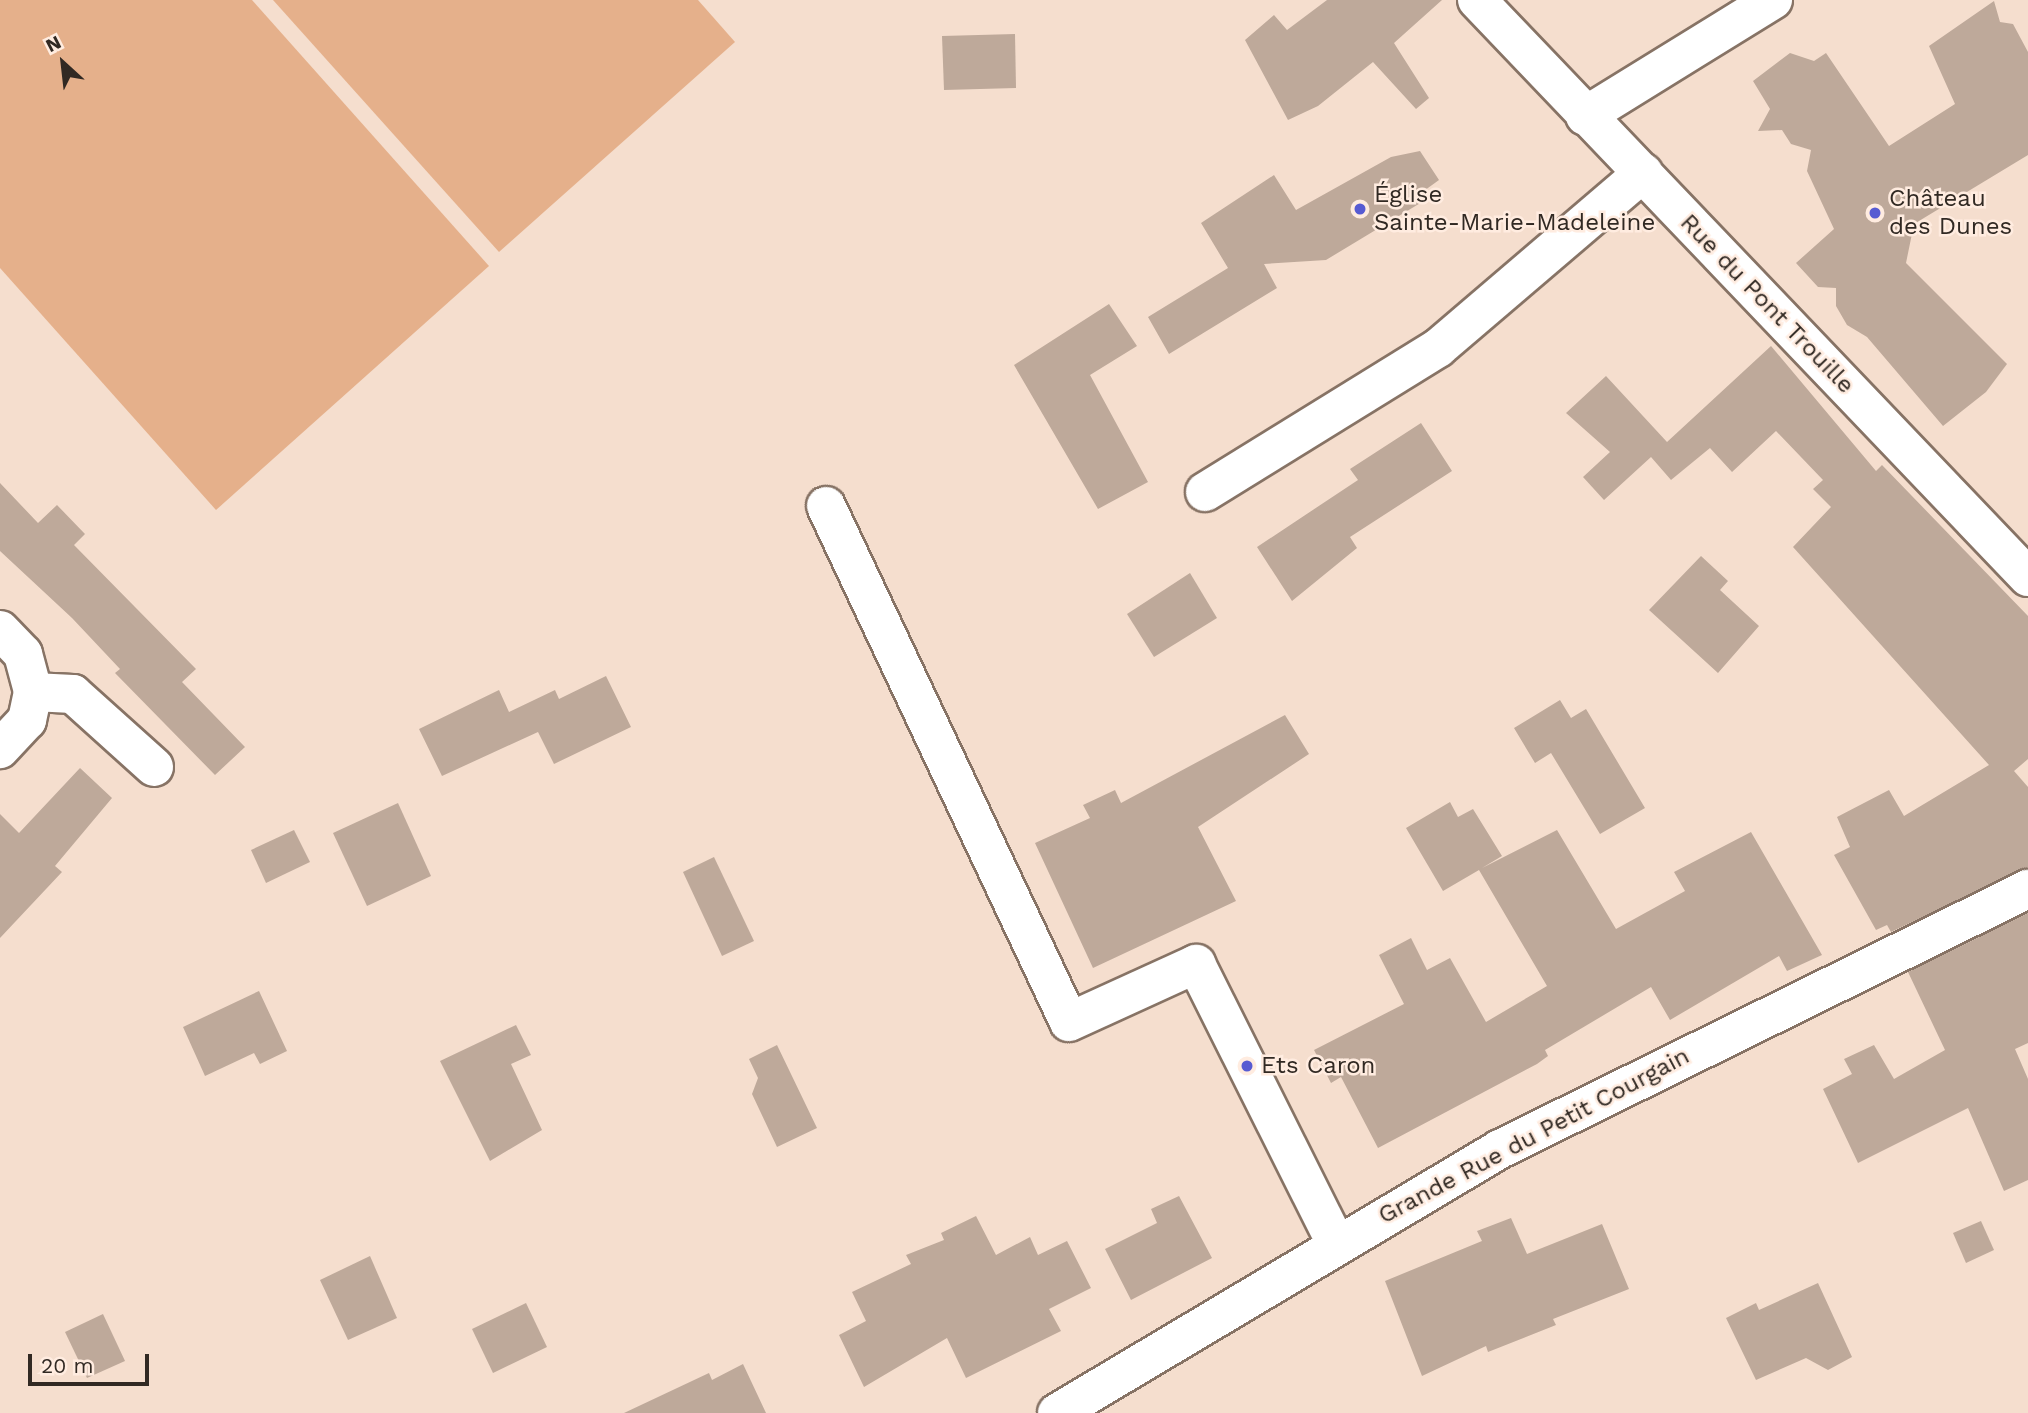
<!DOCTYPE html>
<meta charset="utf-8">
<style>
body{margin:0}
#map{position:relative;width:2028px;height:1413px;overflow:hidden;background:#f5dece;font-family:"Work Sans",sans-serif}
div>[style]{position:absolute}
.green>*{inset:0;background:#e5b08b}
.building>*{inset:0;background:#bea99a}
.roads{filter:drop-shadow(2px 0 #877365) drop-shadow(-2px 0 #877365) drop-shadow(0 2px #877365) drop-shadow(0 -2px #877365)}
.minor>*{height:38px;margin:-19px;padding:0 19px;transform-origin:19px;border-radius:19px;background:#fff}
.dots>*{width:19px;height:19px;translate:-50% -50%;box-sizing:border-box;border:4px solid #ffece0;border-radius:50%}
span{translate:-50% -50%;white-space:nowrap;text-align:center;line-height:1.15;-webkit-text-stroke:5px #ffece0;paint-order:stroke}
.poi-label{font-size:24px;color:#312923}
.left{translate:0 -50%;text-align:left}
.street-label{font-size:24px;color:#312923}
.north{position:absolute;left:28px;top:28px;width:70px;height:70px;-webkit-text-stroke:5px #ffece0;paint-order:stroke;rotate:333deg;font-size:19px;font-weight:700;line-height:28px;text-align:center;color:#312923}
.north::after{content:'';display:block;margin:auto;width:24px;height:32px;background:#312923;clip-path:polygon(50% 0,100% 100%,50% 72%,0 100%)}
.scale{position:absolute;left:28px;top:1354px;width:121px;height:32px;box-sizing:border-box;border:4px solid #312923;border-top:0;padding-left:9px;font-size:21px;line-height:24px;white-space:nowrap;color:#312923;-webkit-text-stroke:5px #ffece0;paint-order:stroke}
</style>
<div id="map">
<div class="green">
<div style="clip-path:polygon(0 0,252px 0,489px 266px,216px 510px,0 268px)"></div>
<div style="clip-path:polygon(273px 0,698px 0,735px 42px,499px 252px)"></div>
</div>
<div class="building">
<div style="clip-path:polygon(1327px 0,1442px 0,1394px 43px,1429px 98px,1416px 109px,1373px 62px,1318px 106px,1288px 120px,1245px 40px,1274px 15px,1287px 30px)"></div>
<div style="clip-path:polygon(1994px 1px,2000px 22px,2013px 24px,2028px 52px,2028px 155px,1914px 224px,1906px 263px,2007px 364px,1986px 392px,1943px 426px,1867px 337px,1847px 325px,1836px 306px,1836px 288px,1818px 287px,1796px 263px,1834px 229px,1807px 171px,1811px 150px,1791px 144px,1782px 130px,1758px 131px,1770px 109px,1753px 81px,1790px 53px,1814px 61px,1826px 53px,1889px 146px,1955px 104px,1929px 46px)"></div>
<div style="clip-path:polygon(1015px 34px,1016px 88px,944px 90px,942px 36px)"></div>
<div style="clip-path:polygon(1420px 151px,1439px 180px,1421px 193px,1422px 202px,1326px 260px,1264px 264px,1277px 288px,1169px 354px,1148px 317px,1228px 268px,1201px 223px,1274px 175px,1296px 210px,1391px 157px)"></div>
<div style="clip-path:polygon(1109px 304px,1137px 346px,1090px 375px,1148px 482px,1098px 509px,1014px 365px)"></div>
<div style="clip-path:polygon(1771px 346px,1876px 471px,1882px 465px,2028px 616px,2028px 759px,2014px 771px,2028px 787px,2028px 867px,1891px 932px,1887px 925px,1876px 930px,1834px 855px,1850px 847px,1837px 817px,1889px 790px,1904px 816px,1989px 765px,1793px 547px,1831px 507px,1813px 489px,1823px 480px,1776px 431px,1732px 472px,1710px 448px,1671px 480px,1651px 457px,1604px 500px,1583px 477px,1610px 452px,1566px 413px,1606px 376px,1667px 442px)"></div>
<div style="clip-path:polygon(1421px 423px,1452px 471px,1350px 537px,1357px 548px,1292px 601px,1257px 547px,1358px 480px,1350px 469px)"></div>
<div style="clip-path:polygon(0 483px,38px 523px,57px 505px,85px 534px,74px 545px,196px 669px,182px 682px,245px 747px,215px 775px,115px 673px,120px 669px,72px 618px,0 551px)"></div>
<div style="clip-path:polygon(1701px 556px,1728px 581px,1720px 590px,1759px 626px,1718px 673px,1649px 610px)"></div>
<div style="clip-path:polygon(1190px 573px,1217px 618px,1154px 657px,1127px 614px)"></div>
<div style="clip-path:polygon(606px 676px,631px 727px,554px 764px,538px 732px,442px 776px,419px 729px,499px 690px,509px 712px,555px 690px,559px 699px)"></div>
<div style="clip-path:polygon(1560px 700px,1571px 718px,1586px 709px,1645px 808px,1600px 834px,1551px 753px,1535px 763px,1514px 728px)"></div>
<div style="clip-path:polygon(1285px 715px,1309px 754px,1198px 827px,1236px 901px,1093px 968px,1035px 843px,1090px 818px,1083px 805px,1115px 790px,1121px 803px)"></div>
<div style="clip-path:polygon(80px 768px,112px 798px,55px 866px,62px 872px,0 938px,0 814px,19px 833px)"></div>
<div style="clip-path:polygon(1450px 802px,1458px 817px,1473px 809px,1502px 856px,1482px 868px,1557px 830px,1616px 929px,1685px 891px,1674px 872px,1751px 832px,1822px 955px,1787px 971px,1779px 956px,1670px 1020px,1651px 987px,1545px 1050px,1548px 1056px,1537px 1064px,1378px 1148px,1341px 1077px,1331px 1083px,1314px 1050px,1404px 1004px,1379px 955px,1411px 938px,1427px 970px,1450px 958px,1486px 1022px,1547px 986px,1479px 870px,1443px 891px,1406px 828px)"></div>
<div style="clip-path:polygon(398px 803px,431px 876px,367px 906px,333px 833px)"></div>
<div style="clip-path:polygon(294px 830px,310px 862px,266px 883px,251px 850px)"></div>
<div style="clip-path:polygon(714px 857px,754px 941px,722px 956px,683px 872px)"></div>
<div style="clip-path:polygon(2028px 913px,2028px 1043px,2015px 1049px,2028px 1079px,2028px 1180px,2004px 1191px,1968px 1108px,1858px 1163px,1823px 1089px,1852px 1074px,1844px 1059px,1874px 1045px,1894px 1079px,1945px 1050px,1908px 972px)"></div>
<div style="clip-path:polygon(259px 991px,287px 1051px,260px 1064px,254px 1053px,205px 1076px,183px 1027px)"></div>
<div style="clip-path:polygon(516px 1025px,531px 1055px,511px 1064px,542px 1130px,490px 1161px,440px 1061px)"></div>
<div style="clip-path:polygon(777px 1045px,817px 1128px,777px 1147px,752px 1094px,758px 1078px,749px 1059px)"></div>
<div style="clip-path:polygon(1179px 1196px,1212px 1258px,1131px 1300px,1105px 1249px,1157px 1223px,1151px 1209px)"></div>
<div style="clip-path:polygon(976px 1216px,996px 1255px,1030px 1237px,1038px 1255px,1067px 1241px,1091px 1288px,1049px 1309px,1061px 1331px,966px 1378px,947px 1338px,864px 1387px,839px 1335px,866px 1321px,852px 1292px,911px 1264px,906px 1255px,944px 1240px,941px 1233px)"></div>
<div style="clip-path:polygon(1511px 1218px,1527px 1254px,1602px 1224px,1629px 1289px,1553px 1319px,1556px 1325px,1488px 1352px,1486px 1346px,1422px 1376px,1385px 1281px,1482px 1241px,1477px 1231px)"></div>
<div style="clip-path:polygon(1981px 1221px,1994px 1250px,1966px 1263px,1953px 1233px)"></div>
<div style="clip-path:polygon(370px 1256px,397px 1318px,348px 1340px,320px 1280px)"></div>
<div style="clip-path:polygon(1818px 1283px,1852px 1357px,1828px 1370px,1806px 1358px,1756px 1380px,1726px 1318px,1756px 1303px,1759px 1310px)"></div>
<div style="clip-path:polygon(526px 1303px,547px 1347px,493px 1373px,472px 1329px)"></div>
<div style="clip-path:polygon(103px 1314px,125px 1361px,87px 1378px,65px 1332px)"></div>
<div style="clip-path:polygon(743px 1364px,766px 1413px,624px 1413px,709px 1373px,712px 1380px)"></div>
</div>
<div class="roads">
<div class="minor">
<div style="left:1477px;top:0;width:798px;rotate:46.32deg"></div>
<div style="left:1585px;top:116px;width:221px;rotate:-31.7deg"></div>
<div style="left:1205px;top:492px;width:274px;rotate:-31.7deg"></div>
<div style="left:1438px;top:348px;width:270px;rotate:-40.5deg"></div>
<div style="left:826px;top:506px;width:570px;rotate:64.78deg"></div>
<div style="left:1069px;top:1022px;width:140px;rotate:-24.5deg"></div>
<div style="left:1196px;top:964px;width:313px;rotate:63.4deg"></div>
<div style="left:0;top:630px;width:33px;rotate:46deg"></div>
<div style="left:23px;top:654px;width:39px;rotate:75deg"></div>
<div style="left:33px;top:692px;width:29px;rotate:102deg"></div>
<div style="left:27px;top:720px;width:40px;rotate:133deg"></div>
<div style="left:33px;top:692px;width:40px;rotate:2.9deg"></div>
<div style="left:73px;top:694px;width:109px;rotate:42deg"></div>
<div style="left:1057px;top:1413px;width:516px;rotate:-30.79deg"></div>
<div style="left:1500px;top:1149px;width:589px;rotate:-26.22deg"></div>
</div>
</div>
<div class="dots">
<div style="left:1360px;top:209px;background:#575bd2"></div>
<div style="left:1875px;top:213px;background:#575bd2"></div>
<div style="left:1247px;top:1066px;background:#575bd2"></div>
</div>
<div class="poi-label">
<span class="left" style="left:1374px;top:209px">Église<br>Sainte-Marie-Madeleine</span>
<span class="left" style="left:1889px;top:213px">Château<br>des Dunes</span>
<span class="left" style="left:1261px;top:1066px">Ets Caron</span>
</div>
<div class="street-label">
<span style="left:1767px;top:304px;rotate:46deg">Rue du Pont Trouille</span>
<span style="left:1534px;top:1136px;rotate:-28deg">Grande Rue du Petit Courgain</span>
</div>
<div class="north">N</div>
<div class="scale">20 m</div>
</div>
